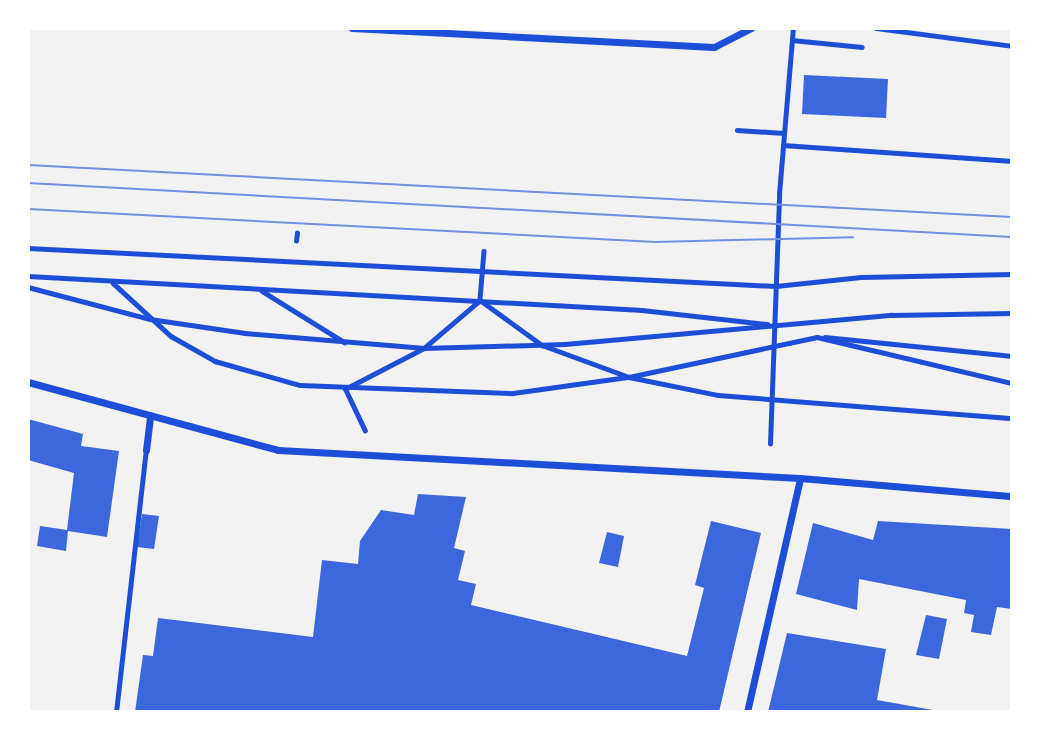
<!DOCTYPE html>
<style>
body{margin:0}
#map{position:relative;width:1040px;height:740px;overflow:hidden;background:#f2f2f2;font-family:"IBM Plex Sans",sans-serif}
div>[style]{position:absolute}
.building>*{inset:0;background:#3d67dc}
.path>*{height:4.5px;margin:-2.25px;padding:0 2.25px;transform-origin:2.25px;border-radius:2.25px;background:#1d4ed8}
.service>*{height:5px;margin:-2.5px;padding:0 2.5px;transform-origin:2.5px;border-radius:2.5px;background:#1d4ed8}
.minor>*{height:7px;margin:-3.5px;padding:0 3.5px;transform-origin:3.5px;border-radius:3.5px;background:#1d4ed8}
.tram>*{height:2px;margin:-1px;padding:0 1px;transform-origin:1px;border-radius:1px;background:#7290e2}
span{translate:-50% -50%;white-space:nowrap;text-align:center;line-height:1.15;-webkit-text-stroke:5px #fff;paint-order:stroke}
.frame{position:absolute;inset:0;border:30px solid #fff;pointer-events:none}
</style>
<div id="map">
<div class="building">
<div style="clip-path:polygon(804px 75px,888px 79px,886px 118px,802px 114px)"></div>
<div style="clip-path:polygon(28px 419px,83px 434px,81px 446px,119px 451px,107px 537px,68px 531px,66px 551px,37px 546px,40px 526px,67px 530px,74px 473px,28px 460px)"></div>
<div style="clip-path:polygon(418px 494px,466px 497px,454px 548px,465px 551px,458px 580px,476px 584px,471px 605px,687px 656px,704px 588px,695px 585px,711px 521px,761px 533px,719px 712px,135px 712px,143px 655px,153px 656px,158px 618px,313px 637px,322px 560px,358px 564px,360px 541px,381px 510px,414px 515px)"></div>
<div style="clip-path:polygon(142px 514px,159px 516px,154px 549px,137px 547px)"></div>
<div style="clip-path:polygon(878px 521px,1012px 529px,1012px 609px,997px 607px,991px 635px,971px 632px,974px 615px,964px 613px,966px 600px,859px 579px,857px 610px,796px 594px,813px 523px,873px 540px)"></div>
<div style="clip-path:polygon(607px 532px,624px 536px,618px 567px,599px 563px)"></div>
<div style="clip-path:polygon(926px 615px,947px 619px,939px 659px,916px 655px)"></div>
<div style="clip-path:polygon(787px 633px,886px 649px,877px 700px,944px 712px,768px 712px)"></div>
</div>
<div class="path">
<div style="left:792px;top:40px;width:70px;rotate:5.7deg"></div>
<div style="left:737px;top:130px;width:47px;rotate:3.7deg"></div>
<div style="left:783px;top:145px;width:230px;rotate:4deg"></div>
<div style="left:296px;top:241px;width:8px;rotate:-83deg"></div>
<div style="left:28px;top:248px;width:749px;rotate:2.91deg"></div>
<div style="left:776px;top:286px;width:85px;rotate:-6deg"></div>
<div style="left:861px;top:277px;width:151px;rotate:-1.1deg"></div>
<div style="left:484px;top:251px;width:49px;rotate:94.7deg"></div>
<div style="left:480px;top:300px;width:77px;rotate:36deg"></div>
<div style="left:542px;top:345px;width:93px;rotate:20.2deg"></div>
<div style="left:629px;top:377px;width:91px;rotate:11.4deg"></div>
<div style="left:718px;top:395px;width:295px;rotate:4.5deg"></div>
<div style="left:28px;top:276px;width:615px;rotate:3.17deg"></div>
<div style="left:642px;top:310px;width:126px;rotate:6.4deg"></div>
<div style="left:113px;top:283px;width:79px;rotate:42.4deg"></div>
<div style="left:171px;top:336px;width:51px;rotate:29.6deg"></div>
<div style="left:215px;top:361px;width:88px;rotate:15.8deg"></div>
<div style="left:300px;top:385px;width:213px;rotate:2.2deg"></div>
<div style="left:513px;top:393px;width:117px;rotate:-7.9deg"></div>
<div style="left:629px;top:377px;width:192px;rotate:-12deg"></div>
<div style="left:817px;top:337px;width:200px;rotate:13.3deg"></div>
<div style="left:28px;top:287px;width:126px;rotate:14.7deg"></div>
<div style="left:150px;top:319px;width:96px;rotate:8.4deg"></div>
<div style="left:245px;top:333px;width:180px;rotate:4.8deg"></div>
<div style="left:424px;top:348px;width:141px;rotate:-1.6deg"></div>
<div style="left:565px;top:344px;width:328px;rotate:-5.1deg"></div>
<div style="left:892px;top:315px;width:120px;rotate:-1deg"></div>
<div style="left:262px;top:291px;width:97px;rotate:31.9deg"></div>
<div style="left:825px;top:337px;width:188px;rotate:5.8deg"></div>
<div style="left:365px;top:431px;width:47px;rotate:-115.5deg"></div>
<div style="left:345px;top:389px;width:89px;rotate:-27.4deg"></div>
<div style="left:424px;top:348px;width:72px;rotate:-40.5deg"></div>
<div style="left:770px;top:444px;width:250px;rotate:-87.9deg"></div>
<div style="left:779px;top:194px;width:167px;rotate:-85.2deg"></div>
</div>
<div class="service">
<div style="left:876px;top:28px;width:137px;rotate:7.5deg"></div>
<div style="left:116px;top:712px;width:264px;rotate:-83.5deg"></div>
</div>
<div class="minor">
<div style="left:352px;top:28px;width:362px;rotate:3deg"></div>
<div style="left:714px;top:47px;width:42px;rotate:-27.2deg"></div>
<div style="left:28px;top:382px;width:259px;rotate:15.2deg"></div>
<div style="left:278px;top:450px;width:523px;rotate:3.07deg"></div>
<div style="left:800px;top:478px;width:213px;rotate:4.9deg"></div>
<div style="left:146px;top:450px;width:35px;rotate:-83deg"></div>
<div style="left:747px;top:712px;width:240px;rotate:-77.2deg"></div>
</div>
<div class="tram">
<div style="left:28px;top:165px;width:985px;rotate:3.03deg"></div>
<div style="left:28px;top:183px;width:985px;rotate:3.14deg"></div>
<div style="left:28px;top:209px;width:628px;rotate:3.01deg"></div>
<div style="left:655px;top:242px;width:198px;rotate:-1.4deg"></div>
</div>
<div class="frame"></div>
</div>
